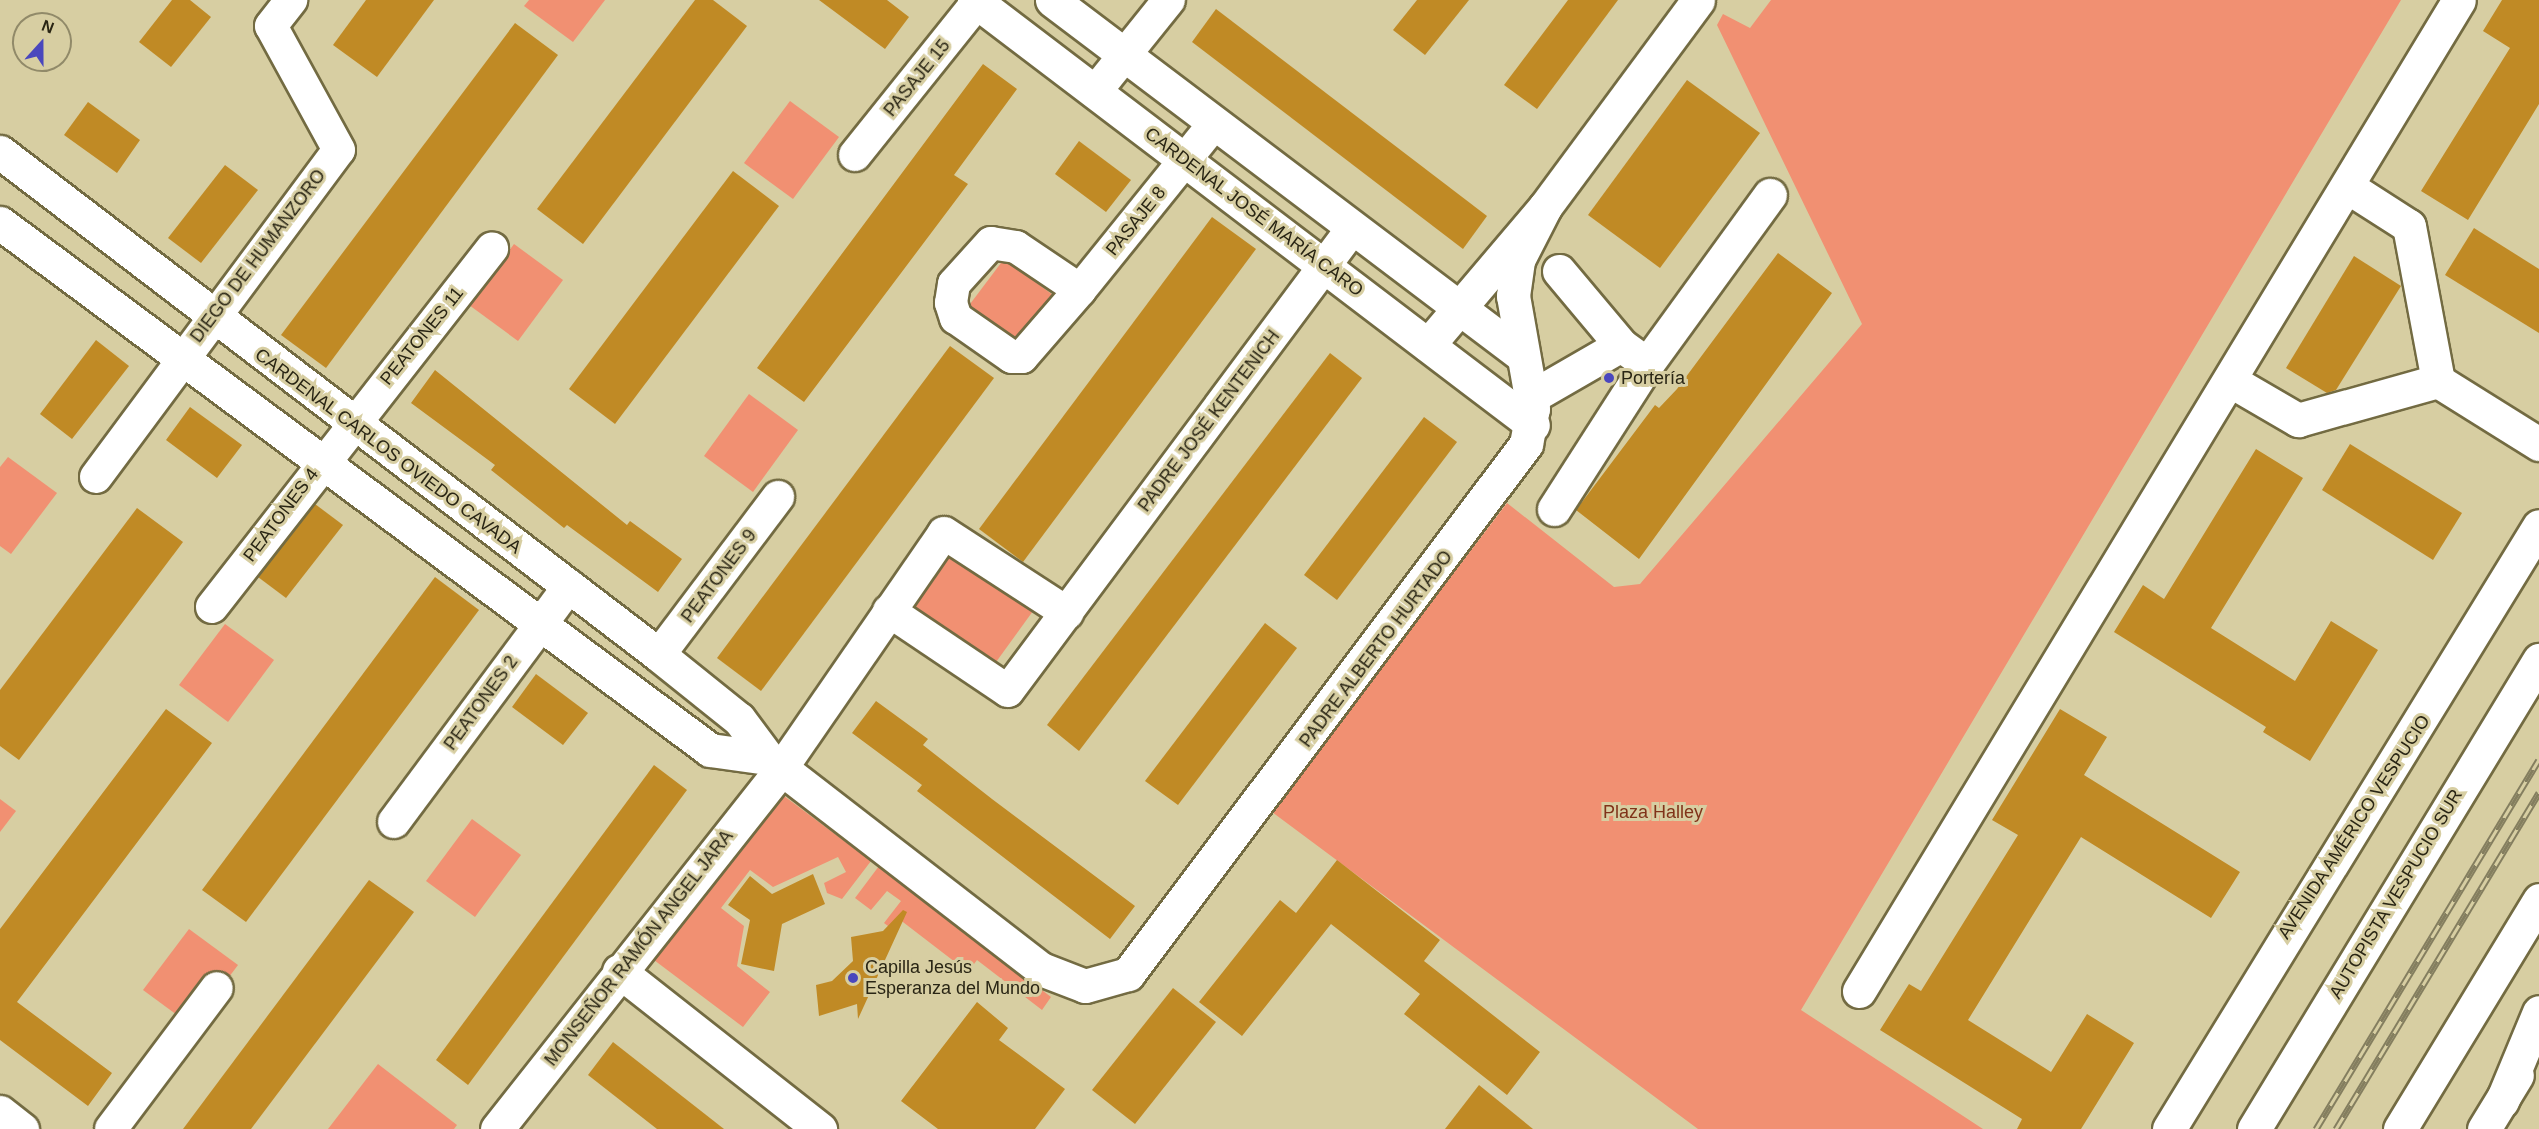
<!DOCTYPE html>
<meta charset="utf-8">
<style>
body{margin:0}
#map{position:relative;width:2539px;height:1129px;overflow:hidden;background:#d7cea2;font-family:Helvetica,sans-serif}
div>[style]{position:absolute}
.green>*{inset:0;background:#f19072}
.building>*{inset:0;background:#c08a25}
.roads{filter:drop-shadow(2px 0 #736b42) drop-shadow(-2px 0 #736b42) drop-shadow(0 2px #736b42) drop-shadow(0 -2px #736b42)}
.pedestrian>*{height:32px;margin:-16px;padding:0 16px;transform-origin:16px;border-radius:16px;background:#fff}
.minor>*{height:33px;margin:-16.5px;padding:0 16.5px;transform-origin:16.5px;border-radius:16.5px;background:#fff}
.primary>*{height:33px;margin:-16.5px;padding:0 16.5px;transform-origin:16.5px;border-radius:16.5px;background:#fff}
.motorway>*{height:33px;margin:-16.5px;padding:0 16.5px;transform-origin:16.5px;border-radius:16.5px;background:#fff}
.rail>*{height:7px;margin-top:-3.5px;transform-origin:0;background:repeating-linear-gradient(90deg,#d7cea2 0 14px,#847e5f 0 28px);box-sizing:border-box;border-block:2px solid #847e5f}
.dots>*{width:16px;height:16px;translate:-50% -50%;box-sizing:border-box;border:3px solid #d7cea2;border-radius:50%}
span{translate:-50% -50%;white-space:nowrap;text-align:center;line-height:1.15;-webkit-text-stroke:6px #d7cea2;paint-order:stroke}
.street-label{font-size:18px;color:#292514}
.poi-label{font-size:18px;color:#292514}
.left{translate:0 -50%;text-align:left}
.park-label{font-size:18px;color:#803319}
.north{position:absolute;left:12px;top:12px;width:60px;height:60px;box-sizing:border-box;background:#d7cea2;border:2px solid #918a69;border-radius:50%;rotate:21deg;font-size:16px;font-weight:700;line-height:24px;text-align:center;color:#292514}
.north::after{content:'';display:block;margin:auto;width:21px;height:27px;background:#4a47bd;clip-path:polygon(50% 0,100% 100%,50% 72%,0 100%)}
</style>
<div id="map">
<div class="green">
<div style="clip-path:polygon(529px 0,605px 0,573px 42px,524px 6px)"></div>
<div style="clip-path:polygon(1771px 0,2401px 0,1801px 1010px,1983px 1129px,1698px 1129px,1272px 812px,1507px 503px,1614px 587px,1640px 584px,1862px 324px,1717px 25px,1723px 14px,1750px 28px)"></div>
<div style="clip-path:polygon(790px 101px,839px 137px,793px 199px,744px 163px)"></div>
<div style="clip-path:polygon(514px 244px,563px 280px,518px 341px,469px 305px)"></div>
<div style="clip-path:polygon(1004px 259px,1053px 295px,1007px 357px,958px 320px)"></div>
<div style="clip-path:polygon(749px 394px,798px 430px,753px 492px,704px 456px)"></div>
<div style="clip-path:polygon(8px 457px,57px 493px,11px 554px,0 546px,0 467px)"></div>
<div style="clip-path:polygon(952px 552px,1033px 611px,991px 669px,910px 610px)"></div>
<div style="clip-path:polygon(225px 624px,274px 660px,228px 722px,179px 685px)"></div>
<div style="clip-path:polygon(780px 793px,871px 861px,842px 899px,827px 893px,824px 883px,846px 872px,838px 857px,773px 887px,750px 870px,721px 908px,744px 926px,737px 966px,770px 992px,743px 1027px,654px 960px)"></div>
<div style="clip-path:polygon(0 799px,16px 811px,0 832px)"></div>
<div style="clip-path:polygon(472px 819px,521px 855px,475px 917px,426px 881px)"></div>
<div style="clip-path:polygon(879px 866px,1051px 997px,1042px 1010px,977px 960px,968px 972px,899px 919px,892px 929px,884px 923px,901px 901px,887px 891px,871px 910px,855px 898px)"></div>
<div style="clip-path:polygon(189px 929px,238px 965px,192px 1026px,143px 990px)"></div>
<div style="clip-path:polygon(378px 1064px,457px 1125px,454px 1129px,328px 1129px)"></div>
</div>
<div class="building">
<div style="clip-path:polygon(172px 0,190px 0,211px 17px,171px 67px,139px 42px)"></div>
<div style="clip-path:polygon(366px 0,434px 0,377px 77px,333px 45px)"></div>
<div style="clip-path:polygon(695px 0,713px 0,747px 26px,583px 244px,537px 209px)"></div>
<div style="clip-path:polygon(819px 0,887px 0,909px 17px,885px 49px)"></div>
<div style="clip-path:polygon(1417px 0,1469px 0,1425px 55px,1393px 30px)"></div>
<div style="clip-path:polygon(1568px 0,1618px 0,1537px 109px,1504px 85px)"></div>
<div style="clip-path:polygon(2502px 0,2539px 0,2539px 104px,2468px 220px,2421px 191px,2510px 48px,2483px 31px)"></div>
<div style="clip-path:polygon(1216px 9px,1487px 216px,1463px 249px,1192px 42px)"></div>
<div style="clip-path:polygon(515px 23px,558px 55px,326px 368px,281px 335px)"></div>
<div style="clip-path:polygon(983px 64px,1017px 89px,954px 175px,968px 184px,804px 402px,757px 368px)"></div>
<div style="clip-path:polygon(1687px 80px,1760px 133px,1660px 268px,1588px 215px)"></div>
<div style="clip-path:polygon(88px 102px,140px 140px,117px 173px,64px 135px)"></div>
<div style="clip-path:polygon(1079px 141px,1131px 180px,1106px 212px,1055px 174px)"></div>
<div style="clip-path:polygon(225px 165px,258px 190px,201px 263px,168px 238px)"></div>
<div style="clip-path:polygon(733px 171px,779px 206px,615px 424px,569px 389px)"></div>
<div style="clip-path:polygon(1212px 217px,1256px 249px,1023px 562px,979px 529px)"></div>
<div style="clip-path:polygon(2474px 228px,2539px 269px,2539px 333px,2445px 275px)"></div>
<div style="clip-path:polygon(1778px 253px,1832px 293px,1639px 559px,1576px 510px,1655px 405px,1659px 408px,1677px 389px)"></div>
<div style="clip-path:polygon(2354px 256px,2401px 286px,2336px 390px,2327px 393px,2286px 368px)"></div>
<div style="clip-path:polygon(96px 340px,129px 366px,72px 439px,40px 414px)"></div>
<div style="clip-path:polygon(950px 346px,994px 378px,761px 691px,717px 658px)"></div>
<div style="clip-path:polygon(1330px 353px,1362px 378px,1079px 751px,1047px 725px)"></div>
<div style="clip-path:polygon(435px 370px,627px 525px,630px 521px,682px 559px,658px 592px,567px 525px,564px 528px,491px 470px,495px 465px,411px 403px)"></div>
<div style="clip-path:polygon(190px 407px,242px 445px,217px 478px,166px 440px)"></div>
<div style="clip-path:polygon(1424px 417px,1457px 442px,1337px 600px,1304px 575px)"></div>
<div style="clip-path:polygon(2350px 444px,2462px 513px,2433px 560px,2322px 490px)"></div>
<div style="clip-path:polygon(2256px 449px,2303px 478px,2211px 628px,2295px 681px,2331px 621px,2378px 650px,2310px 761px,2263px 732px,2266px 727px,2114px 632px,2143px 585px,2164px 599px)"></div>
<div style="clip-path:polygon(315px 504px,343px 525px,286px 598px,258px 577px)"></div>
<div style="clip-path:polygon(137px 508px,183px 542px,19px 760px,0 746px,0 690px)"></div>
<div style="clip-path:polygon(435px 577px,479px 610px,246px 922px,202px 890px)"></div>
<div style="clip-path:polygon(1265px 623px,1297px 648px,1178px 805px,1145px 781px)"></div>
<div style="clip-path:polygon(536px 674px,588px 713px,563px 745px,512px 707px)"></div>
<div style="clip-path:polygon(876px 701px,928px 739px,923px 745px,992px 799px,1135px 906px,1110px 939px,917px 791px,922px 785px,852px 733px)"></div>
<div style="clip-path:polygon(166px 709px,212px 743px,17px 1002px,112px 1073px,88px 1106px,0 1040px,0 929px)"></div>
<div style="clip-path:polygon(2060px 709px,2107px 737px,2084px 775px,2240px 872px,2211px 918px,2081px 837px,1968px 1020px,2051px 1072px,2087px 1014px,2134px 1043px,2081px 1129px,2017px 1129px,2022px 1119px,1880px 1030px,1909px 984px,1921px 991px,2018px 835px,1992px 820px)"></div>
<div style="clip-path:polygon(654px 765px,687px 790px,468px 1085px,436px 1060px)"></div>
<div style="clip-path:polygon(1337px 860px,1440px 940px,1424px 961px,1540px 1052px,1507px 1095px,1404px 1014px,1420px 994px,1331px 924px,1242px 1036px,1199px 1002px,1280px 900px,1296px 913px)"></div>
<div style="clip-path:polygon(813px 874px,825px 904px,782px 924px,774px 971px,741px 964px,750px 920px,728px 905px,750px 876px,772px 894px)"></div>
<div style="clip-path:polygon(369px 880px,414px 912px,251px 1129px,183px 1129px)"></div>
<div style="clip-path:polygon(903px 910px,907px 912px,858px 1019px,857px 1004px,819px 1016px,816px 985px,832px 981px,853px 961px,851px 937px,883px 931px)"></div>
<div style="clip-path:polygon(1173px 988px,1216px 1022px,1135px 1124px,1092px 1090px)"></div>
<div style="clip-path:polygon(977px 1002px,1008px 1028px,999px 1040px,1065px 1089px,1035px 1129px,938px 1129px,901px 1101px)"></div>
<div style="clip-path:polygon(613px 1042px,724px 1129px,657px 1129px,588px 1075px)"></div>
<div style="clip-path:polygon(1479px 1085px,1533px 1129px,1445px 1129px)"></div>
</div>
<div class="roads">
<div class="pedestrian">
<div style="left:1095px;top:92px;width:118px;rotate:-51.2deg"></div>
<div style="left:855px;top:155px;width:198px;rotate:-51.3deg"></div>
<div style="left:1080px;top:290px;width:77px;rotate:-146.1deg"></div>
<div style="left:1016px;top:247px;width:25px;rotate:-171deg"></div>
<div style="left:991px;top:243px;width:55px;rotate:132.1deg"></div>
<div style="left:954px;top:284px;width:19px;rotate:99deg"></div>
<div style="left:951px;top:303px;width:16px;rotate:72deg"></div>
<div style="left:956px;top:318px;width:68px;rotate:34.9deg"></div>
<div style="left:1012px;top:357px;width:10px"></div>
<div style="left:1022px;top:357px;width:89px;rotate:-49.1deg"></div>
<div style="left:1080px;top:290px;width:213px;rotate:-51.1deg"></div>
<div style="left:96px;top:477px;width:407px;rotate:-53.4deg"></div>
<div style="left:339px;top:150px;width:141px;rotate:-118.7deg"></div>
<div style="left:271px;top:26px;width:33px;rotate:-52deg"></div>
<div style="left:212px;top:607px;width:455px;rotate:-52deg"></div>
<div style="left:889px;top:611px;width:143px;rotate:33.9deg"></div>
<div style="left:1008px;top:691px;width:576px;rotate:-53.33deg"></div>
<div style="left:659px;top:655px;width:198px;rotate:-53deg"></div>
<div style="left:782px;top:768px;width:285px;rotate:-55.4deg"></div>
<div style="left:944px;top:533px;width:147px;rotate:33deg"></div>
<div style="left:394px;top:822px;width:294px;rotate:-53.4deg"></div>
<div style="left:111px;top:1129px;width:176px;rotate:-53.1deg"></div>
</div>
<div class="minor">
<div style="left:974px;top:0;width:702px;rotate:37.25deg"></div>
<div style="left:1052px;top:0;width:590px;rotate:37.08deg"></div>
<div style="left:0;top:152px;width:829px;rotate:37.35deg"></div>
<div style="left:659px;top:655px;width:102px;rotate:38.7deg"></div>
<div style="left:739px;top:719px;width:49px;rotate:53.4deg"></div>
<div style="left:768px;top:758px;width:345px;rotate:37.7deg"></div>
<div style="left:1041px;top:969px;width:47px;rotate:21.1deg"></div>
<div style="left:1085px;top:986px;width:45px;rotate:-15.6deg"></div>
<div style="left:1128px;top:974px;width:663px;rotate:-53.1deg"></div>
<div style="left:1526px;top:444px;width:36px;rotate:-79deg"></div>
<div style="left:1533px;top:409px;width:115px;rotate:-100deg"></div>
<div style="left:1513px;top:296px;width:36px;rotate:-82deg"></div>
<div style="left:1518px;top:260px;width:59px;rotate:-63deg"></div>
<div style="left:2348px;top:187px;width:72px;rotate:32.6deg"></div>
<div style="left:2409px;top:226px;width:158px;rotate:79.4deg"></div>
<div style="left:2438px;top:381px;width:119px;rotate:32deg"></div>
<div style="left:0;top:223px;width:884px;rotate:36.58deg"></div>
<div style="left:710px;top:750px;width:59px;rotate:7.9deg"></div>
<div style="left:1559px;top:271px;width:97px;rotate:50deg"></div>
<div style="left:1428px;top:345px;width:181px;rotate:-49.7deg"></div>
<div style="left:1545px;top:207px;width:257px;rotate:-53.5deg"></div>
<div style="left:2231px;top:381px;width:78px;rotate:30.2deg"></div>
<div style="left:2298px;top:420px;width:145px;rotate:-15.6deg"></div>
<div style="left:1531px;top:397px;width:104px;rotate:-30deg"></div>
<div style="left:1621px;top:345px;width:32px;rotate:36deg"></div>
<div style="left:1647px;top:364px;width:209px;rotate:-54deg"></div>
<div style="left:1554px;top:509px;width:172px;rotate:-57.3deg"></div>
<div style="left:619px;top:971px;width:256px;rotate:38.2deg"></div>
<div style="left:1859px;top:991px;width:1158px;rotate:-58.81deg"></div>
<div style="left:0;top:1112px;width:28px;rotate:38deg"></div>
<div style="left:497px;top:1129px;width:460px;rotate:-51.7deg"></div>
</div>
<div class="primary">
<div style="left:2169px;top:1129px;width:707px;rotate:-58.47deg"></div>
<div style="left:2484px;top:1129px;width:63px;rotate:-58.6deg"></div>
</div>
<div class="motorway">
<div style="left:2502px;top:1101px;width:96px;rotate:-67.4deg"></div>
<div style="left:2254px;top:1129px;width:549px;rotate:-58.71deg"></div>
<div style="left:2400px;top:1129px;width:268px;rotate:-58.7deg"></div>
</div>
</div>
<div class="rail">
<div style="left:2316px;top:1129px;width:431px;rotate:-58.9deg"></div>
<div style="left:2336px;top:1129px;width:393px;rotate:-58.9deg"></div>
</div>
<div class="dots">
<div style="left:1609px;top:378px;background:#4a47bd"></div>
<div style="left:853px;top:978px;background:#4a47bd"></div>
</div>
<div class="street-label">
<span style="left:917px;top:78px;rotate:-51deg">PASAJE 15</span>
<span style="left:1254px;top:212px;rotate:37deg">CARDENAL JOSÉ MARÍA CARO</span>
<span style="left:1136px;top:221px;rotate:-51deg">PASAJE 8</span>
<span style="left:258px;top:256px;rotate:-53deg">DIEGO DE HUMANZORO</span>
<span style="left:422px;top:336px;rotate:-51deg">PEATONES 11</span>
<span style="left:1209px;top:421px;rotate:-53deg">PADRE JOSÉ KENTENICH</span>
<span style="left:388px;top:451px;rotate:37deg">CARDENAL CARLOS OVIEDO CAVADA</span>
<span style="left:281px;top:515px;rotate:-53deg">PEATONES 4</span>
<span style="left:719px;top:576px;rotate:-53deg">PEATONES 9</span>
<span style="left:1376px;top:649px;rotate:-53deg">PADRE ALBERTO HURTADO</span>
<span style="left:481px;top:703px;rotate:-54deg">PEATONES 2</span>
<span style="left:2354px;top:827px;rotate:-57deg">AVENIDA AMÉRICO VESPUCIO</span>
<span style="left:2396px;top:894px;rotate:-59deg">AUTOPISTA VESPUCIO SUR</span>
<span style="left:639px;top:948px;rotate:-52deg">MONSEÑOR RAMÓN ANGEL JARA</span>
</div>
<div class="poi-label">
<span class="left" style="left:1621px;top:378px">Portería</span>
<span class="left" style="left:865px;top:978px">Capilla Jesús<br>Esperanza del Mundo</span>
</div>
<div class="park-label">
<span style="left:1653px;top:812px">Plaza Halley</span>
</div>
<div class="north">N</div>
</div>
